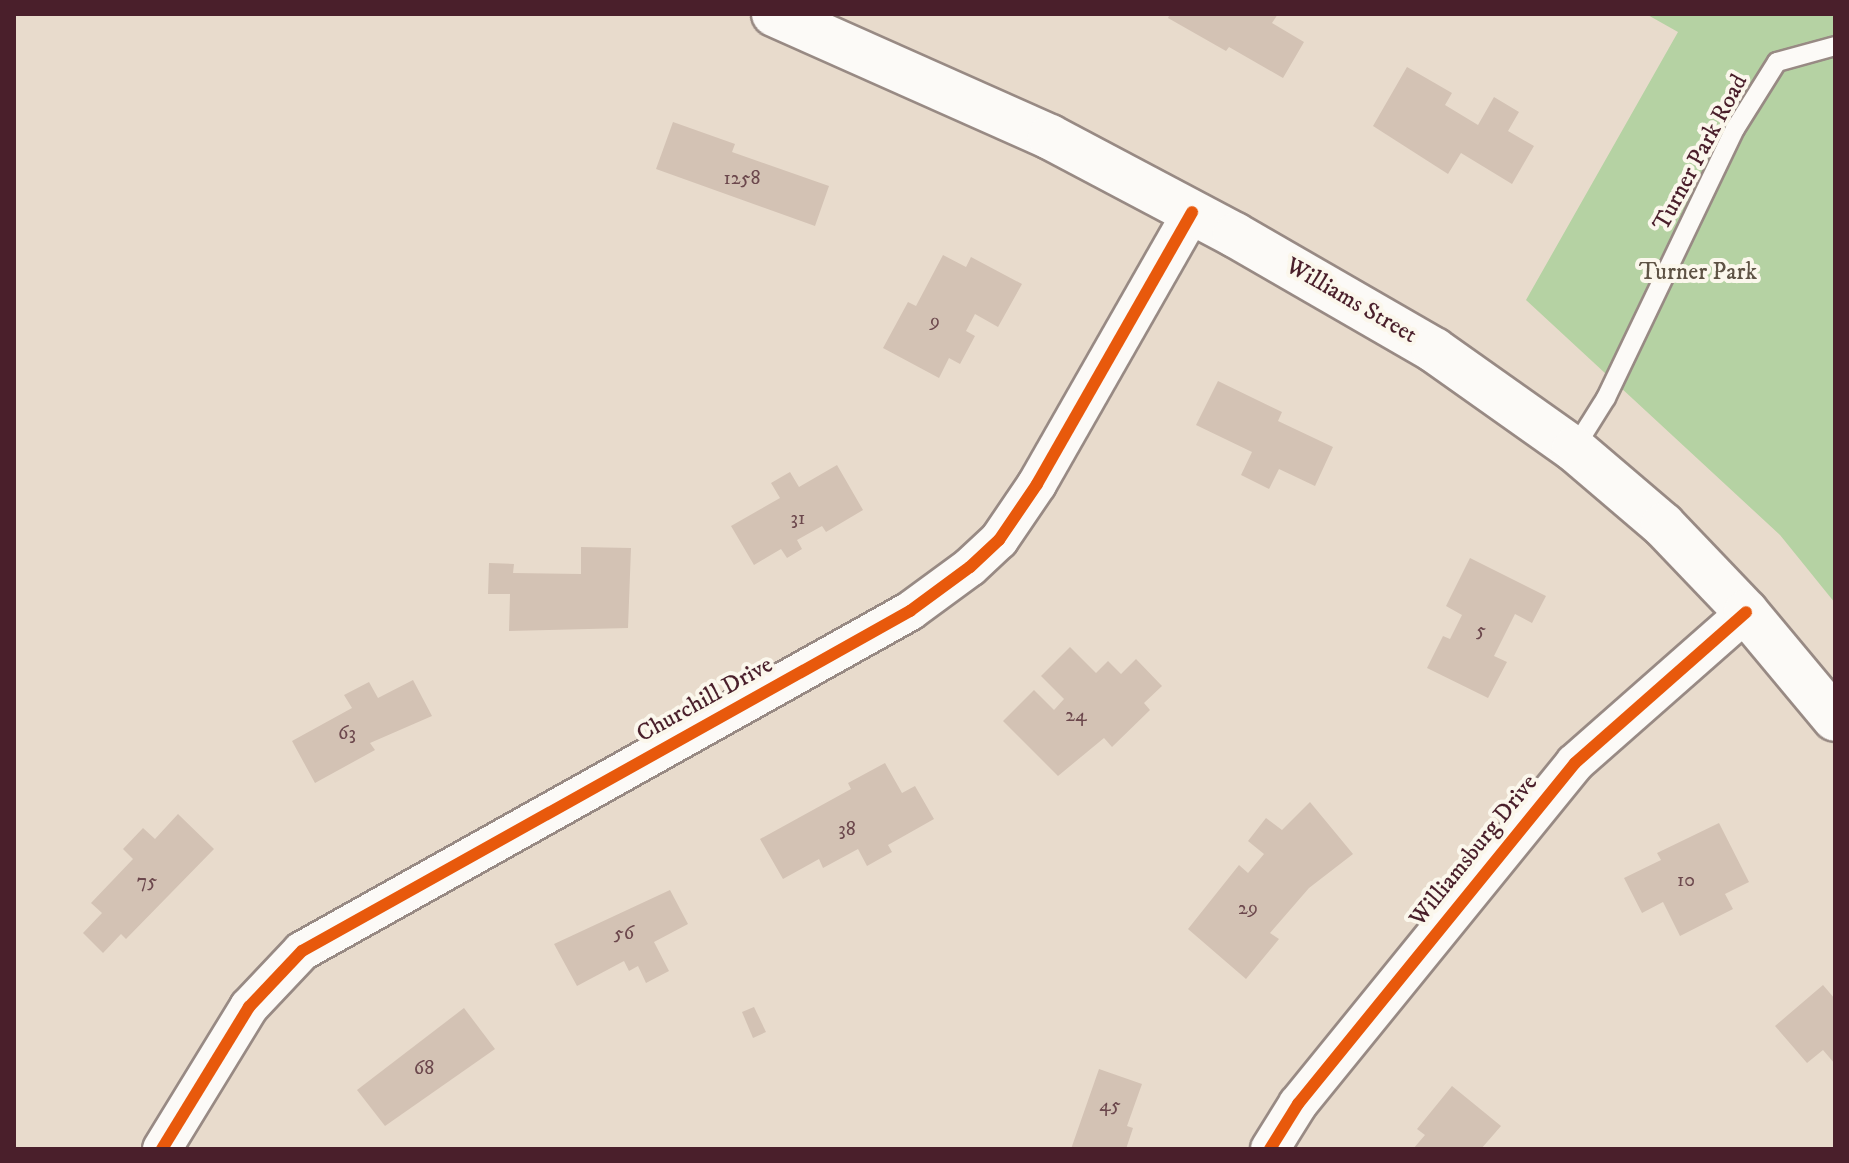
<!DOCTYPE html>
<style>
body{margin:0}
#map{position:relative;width:1849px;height:1163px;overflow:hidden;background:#e8dbcc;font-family:"IM FELL DW Pica",serif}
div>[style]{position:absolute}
.green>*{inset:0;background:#b5d2a3}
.building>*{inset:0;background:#d3c2b4}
.roads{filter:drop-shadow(2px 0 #988a84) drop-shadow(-2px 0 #988a84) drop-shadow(0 2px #988a84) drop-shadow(0 -2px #988a84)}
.service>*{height:18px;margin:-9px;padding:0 9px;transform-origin:9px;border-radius:9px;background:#fcfaf7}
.minor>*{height:38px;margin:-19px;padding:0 19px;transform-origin:19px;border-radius:19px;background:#fcfaf7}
.secondary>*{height:44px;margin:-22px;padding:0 22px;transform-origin:22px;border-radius:22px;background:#fcfaf7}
.cycleway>*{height:12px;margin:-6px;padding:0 6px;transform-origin:6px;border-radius:6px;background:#e8590c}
span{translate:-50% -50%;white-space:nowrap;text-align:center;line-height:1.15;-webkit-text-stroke:8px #fbf7ec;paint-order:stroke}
.number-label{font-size:20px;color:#6c484d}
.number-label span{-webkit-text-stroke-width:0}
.street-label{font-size:24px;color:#4a1f2b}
.park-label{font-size:24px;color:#5e5345}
.frame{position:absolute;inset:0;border:16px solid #4a1f2b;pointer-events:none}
</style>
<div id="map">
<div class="green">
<div style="clip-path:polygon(1646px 14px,1835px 14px,1835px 603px,1780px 535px,1526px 300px,1678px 32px)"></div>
</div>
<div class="building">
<div style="clip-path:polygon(1170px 14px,1278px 14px,1272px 23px,1304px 42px,1283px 78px,1229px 47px,1226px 51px,1168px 18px)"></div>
<div style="clip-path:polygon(1407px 67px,1452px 93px,1445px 105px,1478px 125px,1494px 97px,1519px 112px,1508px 131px,1534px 146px,1512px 184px,1461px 153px,1448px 174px,1373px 126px)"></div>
<div style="clip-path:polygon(673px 122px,735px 144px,732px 152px,829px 186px,815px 226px,656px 169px)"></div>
<div style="clip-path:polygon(943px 255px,966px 267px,971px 257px,1022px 284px,998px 327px,975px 314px,966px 331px,975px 336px,960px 364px,949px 358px,939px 378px,883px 348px,908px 302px,916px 306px)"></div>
<div style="clip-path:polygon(1218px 381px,1282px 412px,1278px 421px,1333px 447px,1315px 486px,1279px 469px,1269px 489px,1241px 475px,1252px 452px,1196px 425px)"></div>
<div style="clip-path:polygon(837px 465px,863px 510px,826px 532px,822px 526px,797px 540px,802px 549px,787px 558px,781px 549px,754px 565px,731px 526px,780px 498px,771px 483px,790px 472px,799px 487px)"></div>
<div style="clip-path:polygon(581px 547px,631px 548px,628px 628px,509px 631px,510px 594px,488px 594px,489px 563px,514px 564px,513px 573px,581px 574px)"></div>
<div style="clip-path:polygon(1470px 558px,1546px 596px,1532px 623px,1515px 614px,1494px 656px,1507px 662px,1488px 698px,1427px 668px,1443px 636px,1450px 639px,1462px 615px,1446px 606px)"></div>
<div style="clip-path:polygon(1070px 647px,1096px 673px,1108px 661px,1121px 674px,1136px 659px,1162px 686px,1144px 703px,1150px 710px,1112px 747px,1104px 738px,1058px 776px,1003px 721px,1034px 690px,1054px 710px,1064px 699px,1041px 676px)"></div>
<div style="clip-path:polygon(413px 680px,432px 716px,370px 743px,375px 750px,315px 783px,292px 741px,352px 708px,344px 695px,369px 682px,378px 698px)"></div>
<div style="clip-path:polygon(885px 763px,902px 793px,915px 786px,934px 819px,888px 845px,892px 852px,867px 866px,858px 849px,823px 868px,819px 859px,783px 879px,760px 839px,851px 789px,848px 783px)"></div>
<div style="clip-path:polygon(1310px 802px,1353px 854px,1309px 888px,1270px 933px,1279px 939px,1246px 979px,1188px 929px,1239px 865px,1248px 873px,1264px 854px,1248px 841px,1266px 818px,1282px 830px)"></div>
<div style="clip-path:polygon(178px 814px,214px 849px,126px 939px,121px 934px,103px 953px,83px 933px,102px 913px,91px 903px,133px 859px,123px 849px,143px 828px,155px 839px)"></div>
<div style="clip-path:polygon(1719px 823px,1749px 882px,1725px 894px,1733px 909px,1680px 936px,1663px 902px,1642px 913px,1624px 878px,1661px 860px,1657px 853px)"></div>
<div style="clip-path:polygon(670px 890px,688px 924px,654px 942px,669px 971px,646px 983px,638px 966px,629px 971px,624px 961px,577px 986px,554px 944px)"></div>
<div style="clip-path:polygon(1823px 985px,1835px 999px,1835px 1064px,1823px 1050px,1807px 1063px,1775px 1026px)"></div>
<div style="clip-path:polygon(754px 1007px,766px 1032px,753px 1038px,742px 1012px)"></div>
<div style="clip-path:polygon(464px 1008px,495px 1049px,385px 1126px,357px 1090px)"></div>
<div style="clip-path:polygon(1099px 1069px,1142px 1084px,1127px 1126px,1133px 1128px,1126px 1149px,1071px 1149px)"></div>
<div style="clip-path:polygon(1452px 1086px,1501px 1126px,1481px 1149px,1413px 1149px,1425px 1135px,1417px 1129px)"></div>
</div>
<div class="roads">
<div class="service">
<div style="left:1574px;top:449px;width:60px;rotate:-57.9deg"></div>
<div style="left:1606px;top:398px;width:298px;rotate:-64.4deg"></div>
<div style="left:1735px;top:129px;width:79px;rotate:-57.9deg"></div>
<div style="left:1777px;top:62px;width:60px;rotate:-15.4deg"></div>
</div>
<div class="minor">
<div style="left:162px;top:1149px;width:167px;rotate:-58.5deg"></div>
<div style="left:249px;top:1007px;width:77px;rotate:-46.6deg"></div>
<div style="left:302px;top:951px;width:697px;rotate:-29.21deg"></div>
<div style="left:910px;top:611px;width:74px;rotate:-36.3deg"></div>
<div style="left:970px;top:567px;width:40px;rotate:-43deg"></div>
<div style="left:999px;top:540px;width:68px;rotate:-55.8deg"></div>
<div style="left:1037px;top:484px;width:313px;rotate:-60.3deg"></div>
<div style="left:1270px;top:1149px;width:53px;rotate:-58.1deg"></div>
<div style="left:1298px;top:1104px;width:439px;rotate:-50.9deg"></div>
<div style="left:1575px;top:763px;width:228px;rotate:-41.4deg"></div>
</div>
<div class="secondary">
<div style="left:774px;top:14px;width:302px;rotate:24deg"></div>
<div style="left:1050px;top:137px;width:209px;rotate:27.9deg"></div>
<div style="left:1235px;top:235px;width:230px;rotate:30deg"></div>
<div style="left:1434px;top:350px;width:171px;rotate:35.3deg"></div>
<div style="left:1574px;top:449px;width:117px;rotate:40.5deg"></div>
<div style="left:1663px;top:525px;width:120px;rotate:46.3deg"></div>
<div style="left:1746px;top:612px;width:139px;rotate:50.2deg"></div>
</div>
</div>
<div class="cycleway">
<div style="left:162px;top:1149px;width:167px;rotate:-58.5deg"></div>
<div style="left:249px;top:1007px;width:77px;rotate:-46.6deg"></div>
<div style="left:302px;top:951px;width:697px;rotate:-29.21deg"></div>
<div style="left:910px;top:611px;width:74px;rotate:-36.3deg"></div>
<div style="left:970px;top:567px;width:40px;rotate:-43deg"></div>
<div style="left:999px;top:540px;width:68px;rotate:-55.8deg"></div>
<div style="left:1037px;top:484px;width:313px;rotate:-60.3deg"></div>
<div style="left:1270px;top:1149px;width:53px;rotate:-58.1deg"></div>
<div style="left:1298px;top:1104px;width:439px;rotate:-50.9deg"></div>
<div style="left:1575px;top:763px;width:228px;rotate:-41.4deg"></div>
</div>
<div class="number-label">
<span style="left:742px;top:178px">1258</span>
<span style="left:935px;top:321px">9</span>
<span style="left:798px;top:518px">31</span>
<span style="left:1481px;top:630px">5</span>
<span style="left:1076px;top:715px">24</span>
<span style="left:347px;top:733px">63</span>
<span style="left:847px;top:829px">38</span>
<span style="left:1686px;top:880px">10</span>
<span style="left:147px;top:881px">75</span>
<span style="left:1248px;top:908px">29</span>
<span style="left:624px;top:933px">56</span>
<span style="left:424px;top:1068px">68</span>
<span style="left:1110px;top:1105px">45</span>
</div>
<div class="street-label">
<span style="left:1701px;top:153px;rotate:-62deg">Turner Park Road</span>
<span style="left:1351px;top:301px;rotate:30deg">Williams Street</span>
<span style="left:705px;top:700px;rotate:-29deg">Churchill Drive</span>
<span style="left:1474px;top:851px;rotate:-51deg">Williamsburg Drive</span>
</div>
<div class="park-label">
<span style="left:1698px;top:273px">Turner Park</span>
</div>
<div class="frame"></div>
</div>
